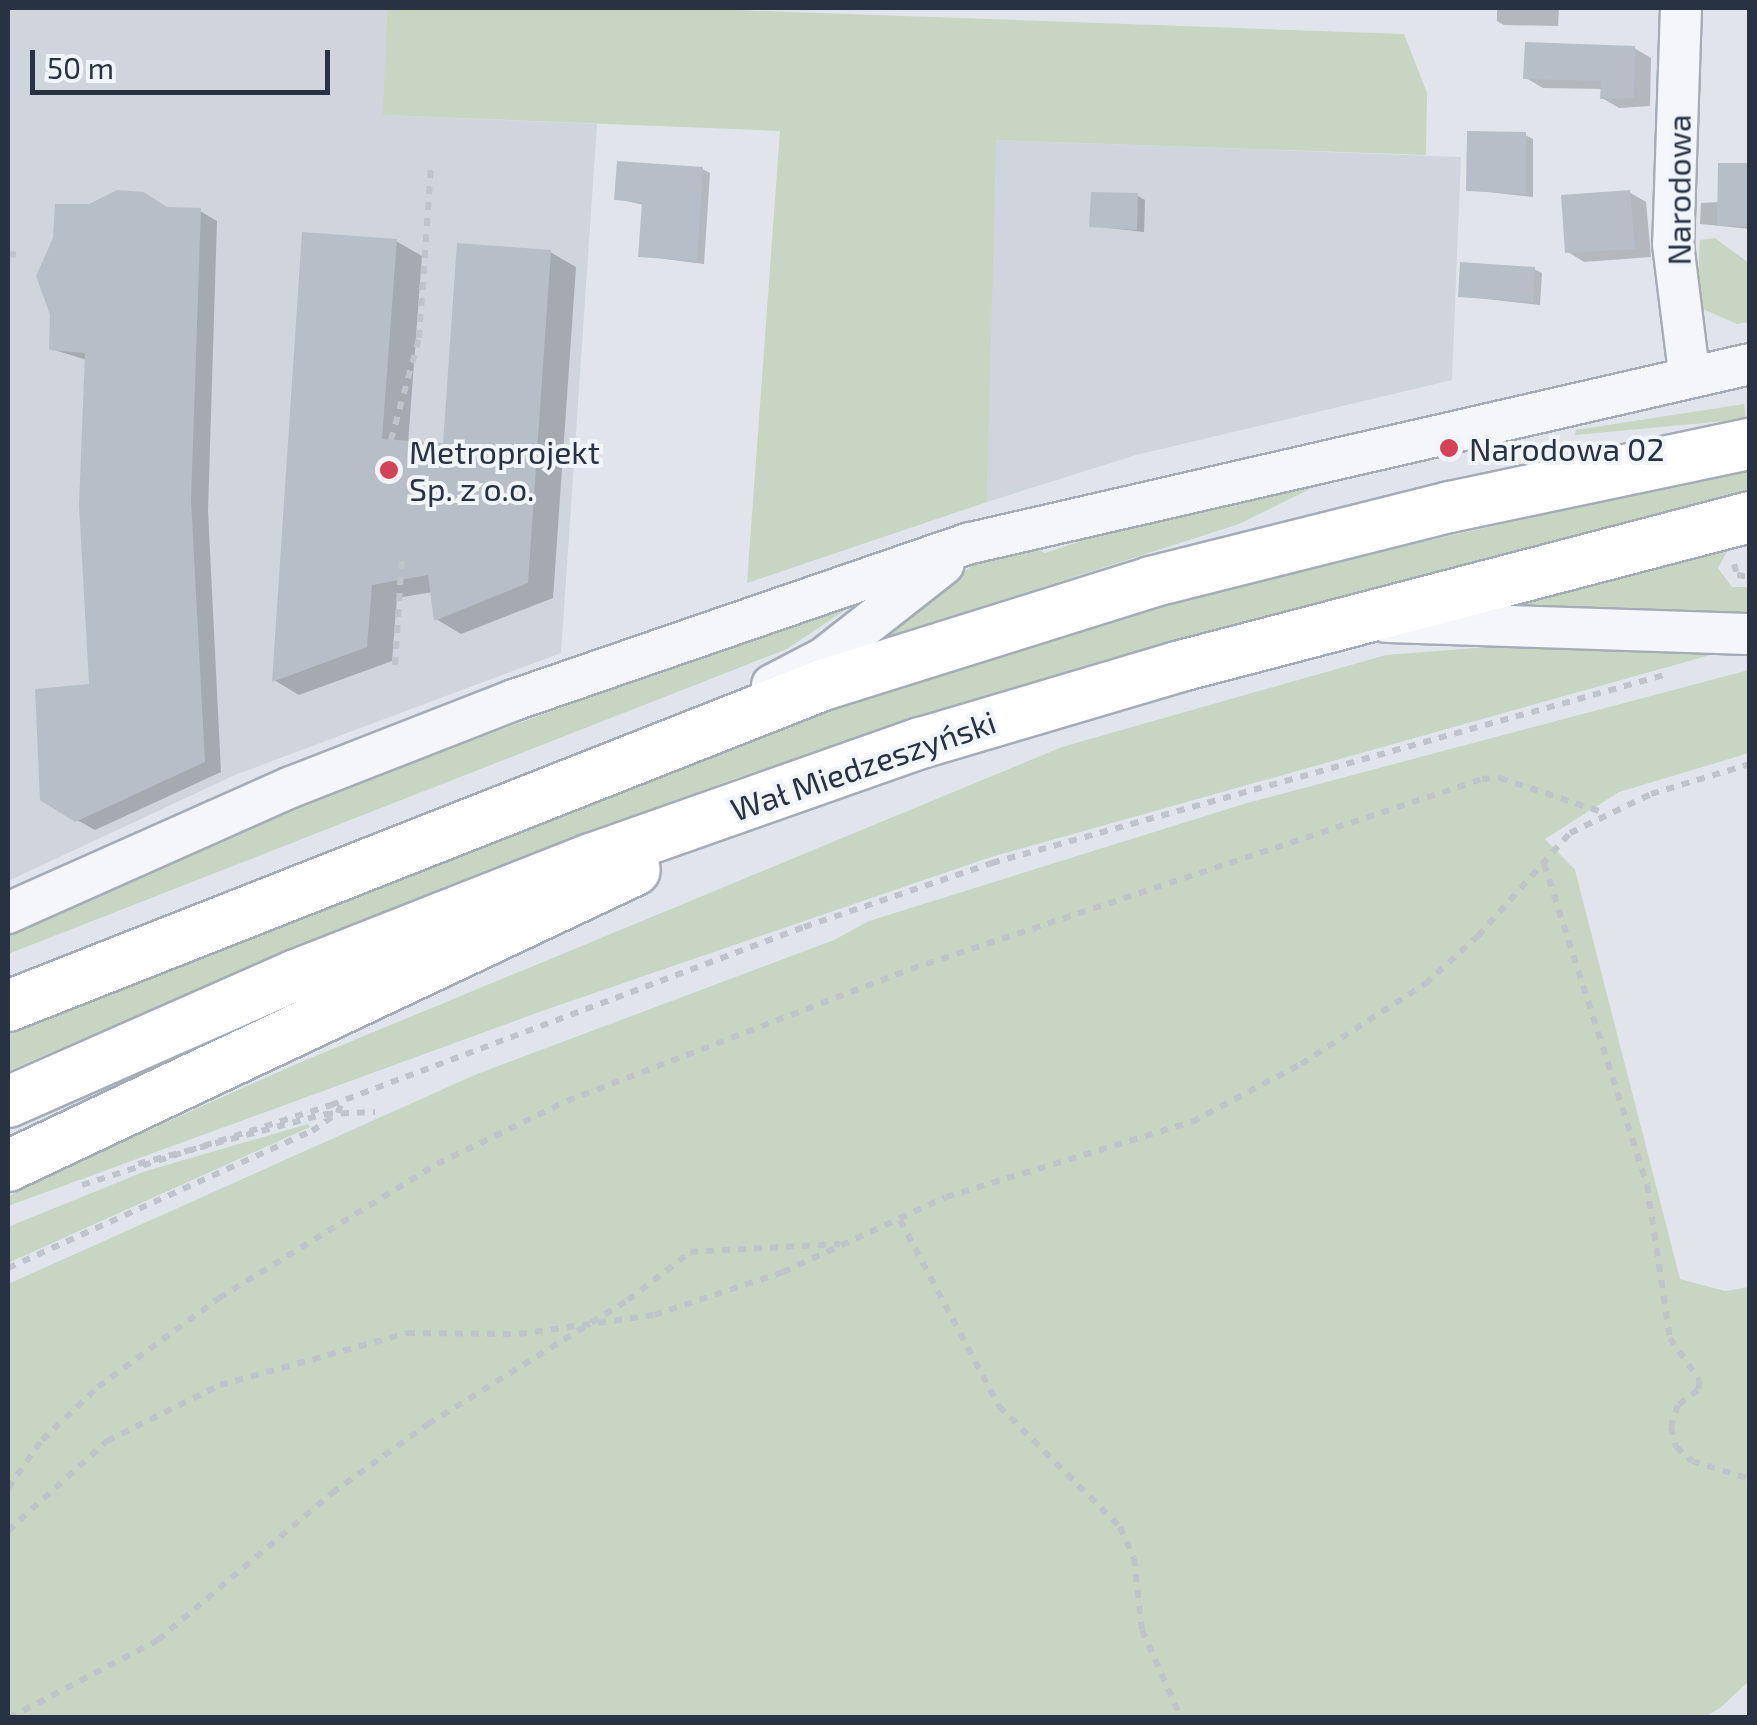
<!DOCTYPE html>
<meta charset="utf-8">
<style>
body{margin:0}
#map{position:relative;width:1757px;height:1725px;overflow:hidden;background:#e1e5eb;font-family:"Exo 2",sans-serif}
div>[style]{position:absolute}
.built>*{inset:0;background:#cfd4dd}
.green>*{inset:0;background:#c7d5c2}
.shadow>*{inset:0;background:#0003}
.building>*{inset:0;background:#b8bec8}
.path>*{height:6px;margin-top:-3px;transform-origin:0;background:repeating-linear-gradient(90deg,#bfc3ca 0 8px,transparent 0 16px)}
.roads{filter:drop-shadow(2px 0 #a6acb5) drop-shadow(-2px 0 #a6acb5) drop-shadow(0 2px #a6acb5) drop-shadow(0 -2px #a6acb5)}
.minor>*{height:40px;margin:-20px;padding:0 20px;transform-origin:20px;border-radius:20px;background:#f4f6f9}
.major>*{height:50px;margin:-25px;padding:0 25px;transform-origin:25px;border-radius:25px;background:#fff}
.dots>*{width:28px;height:28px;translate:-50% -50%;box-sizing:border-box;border:5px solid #f1f4f8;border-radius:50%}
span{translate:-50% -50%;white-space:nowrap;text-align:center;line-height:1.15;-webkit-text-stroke:8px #f1f4f8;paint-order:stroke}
.street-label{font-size:32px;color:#293243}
.poi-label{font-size:32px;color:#293243}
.left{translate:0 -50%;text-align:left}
.frame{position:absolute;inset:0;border:10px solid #293243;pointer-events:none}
.scale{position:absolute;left:30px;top:50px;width:300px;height:45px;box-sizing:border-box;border:5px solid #293243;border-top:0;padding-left:12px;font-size:30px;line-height:35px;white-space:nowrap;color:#293243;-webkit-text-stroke:8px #f1f4f8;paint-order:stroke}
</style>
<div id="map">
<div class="built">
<div style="clip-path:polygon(8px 8px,387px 8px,384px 115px,597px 124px,561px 653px,235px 775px,8px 881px)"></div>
<div style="clip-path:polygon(995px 140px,1461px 157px,1452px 380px,1136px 455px,987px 502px)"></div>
</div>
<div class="green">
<div style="clip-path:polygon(387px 8px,682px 8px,1404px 34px,1427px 93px,1426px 155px,996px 140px,987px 502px,747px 583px,780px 131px,383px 115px)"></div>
<div style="clip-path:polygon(1715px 238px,1749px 263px,1749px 322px,1737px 324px,1703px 309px,1697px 296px,1700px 240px)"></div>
<div style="clip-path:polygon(1744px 404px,1746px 419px,1575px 435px,1576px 430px)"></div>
<div style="clip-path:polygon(1749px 469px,1749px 489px,1091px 665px,733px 779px,307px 942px,8px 1071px,8px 1033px,641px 780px,833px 710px,1130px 615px,1297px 570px)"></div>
<div style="clip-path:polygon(1324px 482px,1239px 524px,859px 646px,982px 559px,1029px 545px,1045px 553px,1078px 542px,1087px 528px)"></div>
<div style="clip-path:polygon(1729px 548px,1718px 568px,1732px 587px,1749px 587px,1749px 622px,1494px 612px)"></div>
<div style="clip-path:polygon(869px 594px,787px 649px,8px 954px,8px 936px,289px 808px)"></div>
<div style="clip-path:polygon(1488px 647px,1721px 652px,991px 857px,542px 1011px,8px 1206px,8px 1197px,31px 1183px,294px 1065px,1062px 747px,1386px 655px)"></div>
<div style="clip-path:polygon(1749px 670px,1749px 753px,1619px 792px,1545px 839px,1575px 870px,1680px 1279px,1725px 1291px,1749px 1287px,1749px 1681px,1720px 1708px,1703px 1718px,8px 1717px,8px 1284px,477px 1074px,834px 940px,869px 921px,1247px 803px)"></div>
<div style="clip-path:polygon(308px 1124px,310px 1127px,8px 1263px,8px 1228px,15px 1224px,146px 1171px)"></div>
</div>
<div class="shadow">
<div style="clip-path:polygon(1497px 8px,1559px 8px,1558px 26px,1504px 25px,1497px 21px)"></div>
<div style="clip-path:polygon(1634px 48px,1651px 58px,1650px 106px,1619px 108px,1602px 98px,1603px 89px,1543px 88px,1526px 78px)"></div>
<div style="clip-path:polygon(1525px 135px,1533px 139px,1533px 197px,1469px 190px)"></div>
<div style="clip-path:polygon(1750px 165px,1750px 229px,1700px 224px,1701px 203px,1720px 202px)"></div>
<div style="clip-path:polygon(702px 169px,710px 173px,704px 264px,641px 256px,644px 205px,617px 199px)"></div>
<div style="clip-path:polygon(1629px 192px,1646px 202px,1651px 257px,1584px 262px,1568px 252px)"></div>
<div style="clip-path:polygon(1138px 196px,1145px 200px,1144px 232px,1092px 226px)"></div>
<div style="clip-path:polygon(168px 210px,200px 211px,217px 221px,208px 511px,221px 772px,95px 830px,77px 820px,92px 687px,87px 360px,51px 349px)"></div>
<div style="clip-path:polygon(396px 241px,422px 256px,408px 444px,445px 446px,550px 252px,576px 267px,553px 598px,461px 634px,436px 619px,433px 592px,397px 598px,392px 661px,299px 695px,274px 680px)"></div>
<div style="clip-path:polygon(1534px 269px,1542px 273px,1540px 305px,1460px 296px)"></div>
</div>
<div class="building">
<div style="clip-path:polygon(1525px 42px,1635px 46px,1634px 98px,1600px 99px,1601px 81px,1523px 79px)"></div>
<div style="clip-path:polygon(1467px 131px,1526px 132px,1526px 194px,1466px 191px)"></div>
<div style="clip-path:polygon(617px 161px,703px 167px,697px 261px,638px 257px,642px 202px,614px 200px)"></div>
<div style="clip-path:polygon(1718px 163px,1750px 163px,1750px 226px,1717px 226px)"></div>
<div style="clip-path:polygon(117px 190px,144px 192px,167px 207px,201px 208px,191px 500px,205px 762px,75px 822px,40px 800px,35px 689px,89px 684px,79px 505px,85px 353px,49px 350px,50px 315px,36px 276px,53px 238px,55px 204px,89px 204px)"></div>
<div style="clip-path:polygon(1630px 190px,1635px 249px,1565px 253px,1561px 195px)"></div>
<div style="clip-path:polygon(1091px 192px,1138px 193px,1137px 230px,1089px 227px)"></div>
<div style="clip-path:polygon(302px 232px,397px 239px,382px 439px,443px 443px,457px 243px,551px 250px,528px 583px,434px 621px,428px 575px,372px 585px,367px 647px,272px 682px)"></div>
<div style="clip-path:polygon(1460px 262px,1535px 267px,1533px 302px,1458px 297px)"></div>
</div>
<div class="path">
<div style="left:8px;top:254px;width:14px;rotate:4deg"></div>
<div style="left:391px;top:440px;width:106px;rotate:-74.6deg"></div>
<div style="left:419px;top:338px;width:170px;rotate:-86deg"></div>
<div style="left:1734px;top:564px;width:11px;rotate:75deg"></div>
<div style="left:1737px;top:575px;width:13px;rotate:9deg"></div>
<div style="left:395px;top:665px;width:110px;rotate:-86.4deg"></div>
<div style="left:1544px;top:864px;width:337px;rotate:72.2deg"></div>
<div style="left:1647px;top:1185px;width:155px;rotate:81.5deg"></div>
<div style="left:1670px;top:1338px;width:52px;rotate:55.1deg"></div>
<div style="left:1700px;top:1381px;width:9px;rotate:103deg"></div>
<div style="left:1698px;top:1390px;width:25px;rotate:143deg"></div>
<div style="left:1678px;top:1405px;width:23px;rotate:108deg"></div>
<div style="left:1671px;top:1427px;width:21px;rotate:76deg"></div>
<div style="left:1676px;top:1447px;width:21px;rotate:41deg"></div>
<div style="left:1692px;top:1461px;width:61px;rotate:17.2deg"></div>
<div style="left:138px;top:1164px;width:194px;rotate:-15deg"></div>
<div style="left:325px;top:1114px;width:50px;rotate:-2.3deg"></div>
<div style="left:82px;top:1185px;width:262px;rotate:-17.8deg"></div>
<div style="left:331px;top:1105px;width:505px;rotate:-20.62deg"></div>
<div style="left:804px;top:927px;width:199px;rotate:-18.8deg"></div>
<div style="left:992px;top:863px;width:702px;rotate:-15.62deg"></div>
<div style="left:900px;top:1220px;width:211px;rotate:62deg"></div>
<div style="left:999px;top:1406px;width:171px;rotate:45deg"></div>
<div style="left:1120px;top:1527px;width:34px;rotate:66deg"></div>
<div style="left:1134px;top:1558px;width:72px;rotate:83.7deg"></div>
<div style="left:1142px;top:1630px;width:96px;rotate:66.1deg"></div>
<div style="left:8px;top:1268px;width:333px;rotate:-24.3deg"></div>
<div style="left:312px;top:1131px;width:32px;rotate:-35deg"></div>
<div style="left:338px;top:1113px;width:13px;rotate:-72deg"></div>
<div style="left:8px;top:1488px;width:59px;rotate:-54.7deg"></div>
<div style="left:42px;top:1440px;width:77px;rotate:-43.4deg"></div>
<div style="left:98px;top:1387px;width:150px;rotate:-36.3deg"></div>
<div style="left:219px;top:1298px;width:256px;rotate:-31.6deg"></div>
<div style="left:437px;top:1164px;width:144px;rotate:-25.9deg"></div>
<div style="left:567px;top:1101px;width:368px;rotate:-21deg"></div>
<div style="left:911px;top:969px;width:602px;rotate:-18.4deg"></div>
<div style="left:1482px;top:779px;width:18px;rotate:-3deg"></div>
<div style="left:1500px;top:778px;width:111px;rotate:18.4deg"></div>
<div style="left:8px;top:1531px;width:134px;rotate:-42.3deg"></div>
<div style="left:107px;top:1441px;width:126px;rotate:-26.4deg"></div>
<div style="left:220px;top:1385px;width:194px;rotate:-15.5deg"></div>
<div style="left:407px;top:1333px;width:112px;rotate:0.5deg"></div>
<div style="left:519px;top:1334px;width:136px;rotate:-8deg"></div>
<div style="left:654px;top:1315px;width:136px;rotate:-18.4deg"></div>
<div style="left:783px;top:1272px;width:179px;rotate:-24.7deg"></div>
<div style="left:946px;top:1197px;width:257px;rotate:-17deg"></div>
<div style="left:1192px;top:1122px;width:123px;rotate:-28deg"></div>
<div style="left:1301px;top:1064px;width:148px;rotate:-32.8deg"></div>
<div style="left:1425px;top:984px;width:72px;rotate:-42.2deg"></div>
<div style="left:1478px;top:936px;width:138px;rotate:-48.2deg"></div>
<div style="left:1570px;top:833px;width:90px;rotate:-25.7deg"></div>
<div style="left:1651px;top:794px;width:103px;rotate:-16.9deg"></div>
<div style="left:9px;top:1718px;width:168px;rotate:-27.6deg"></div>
<div style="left:158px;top:1640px;width:228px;rotate:-40.2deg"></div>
<div style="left:332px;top:1493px;width:118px;rotate:-35.7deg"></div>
<div style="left:428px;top:1424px;width:235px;rotate:-31.8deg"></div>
<div style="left:628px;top:1300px;width:78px;rotate:-37.7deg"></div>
<div style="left:690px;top:1252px;width:150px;rotate:-3.1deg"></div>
<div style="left:1748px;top:1718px;width:3px;rotate:-45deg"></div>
</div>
<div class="roads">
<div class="minor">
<div style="left:1681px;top:8px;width:236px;rotate:91.9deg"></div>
<div style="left:1673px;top:244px;width:130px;rotate:82.9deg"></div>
<div style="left:1387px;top:622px;width:363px;rotate:1.9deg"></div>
<div style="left:772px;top:685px;width:59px;rotate:-27.4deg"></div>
<div style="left:824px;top:658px;width:152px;rotate:-38.1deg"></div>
<div style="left:8px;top:913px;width:310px;rotate:-24deg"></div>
<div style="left:291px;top:787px;width:239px;rotate:-21.3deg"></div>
<div style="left:514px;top:700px;width:483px;rotate:-19deg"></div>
<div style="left:971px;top:543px;width:799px;rotate:-12.94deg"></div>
</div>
<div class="major">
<div style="left:8px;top:1006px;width:876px;rotate:-21.5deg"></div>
<div style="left:823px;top:685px;width:344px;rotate:-17.4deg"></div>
<div style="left:1151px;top:582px;width:308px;rotate:-14.1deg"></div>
<div style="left:1450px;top:507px;width:307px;rotate:-11.9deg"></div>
<div style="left:8px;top:1102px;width:315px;rotate:-23.8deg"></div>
<div style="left:296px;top:975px;width:317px;rotate:-21.5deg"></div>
<div style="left:591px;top:859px;width:350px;rotate:-19.4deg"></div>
<div style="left:921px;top:743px;width:267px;rotate:-16.5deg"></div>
<div style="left:1177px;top:667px;width:592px;rotate:-14.67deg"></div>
<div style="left:8px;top:1166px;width:693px;rotate:-25.27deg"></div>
</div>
</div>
<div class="dots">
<div style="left:1449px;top:448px;background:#d44259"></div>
<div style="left:389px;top:470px;background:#d44259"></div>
</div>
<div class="street-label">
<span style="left:1678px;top:190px;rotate:-90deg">Narodowa</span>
<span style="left:863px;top:765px;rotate:-19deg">Wał Miedzeszyński</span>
</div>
<div class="poi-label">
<span class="left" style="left:1469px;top:448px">Narodowa 02</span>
<span class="left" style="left:409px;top:470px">Metroprojekt<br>Sp. z o.o.</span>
</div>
<div class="frame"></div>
<div class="scale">50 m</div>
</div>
